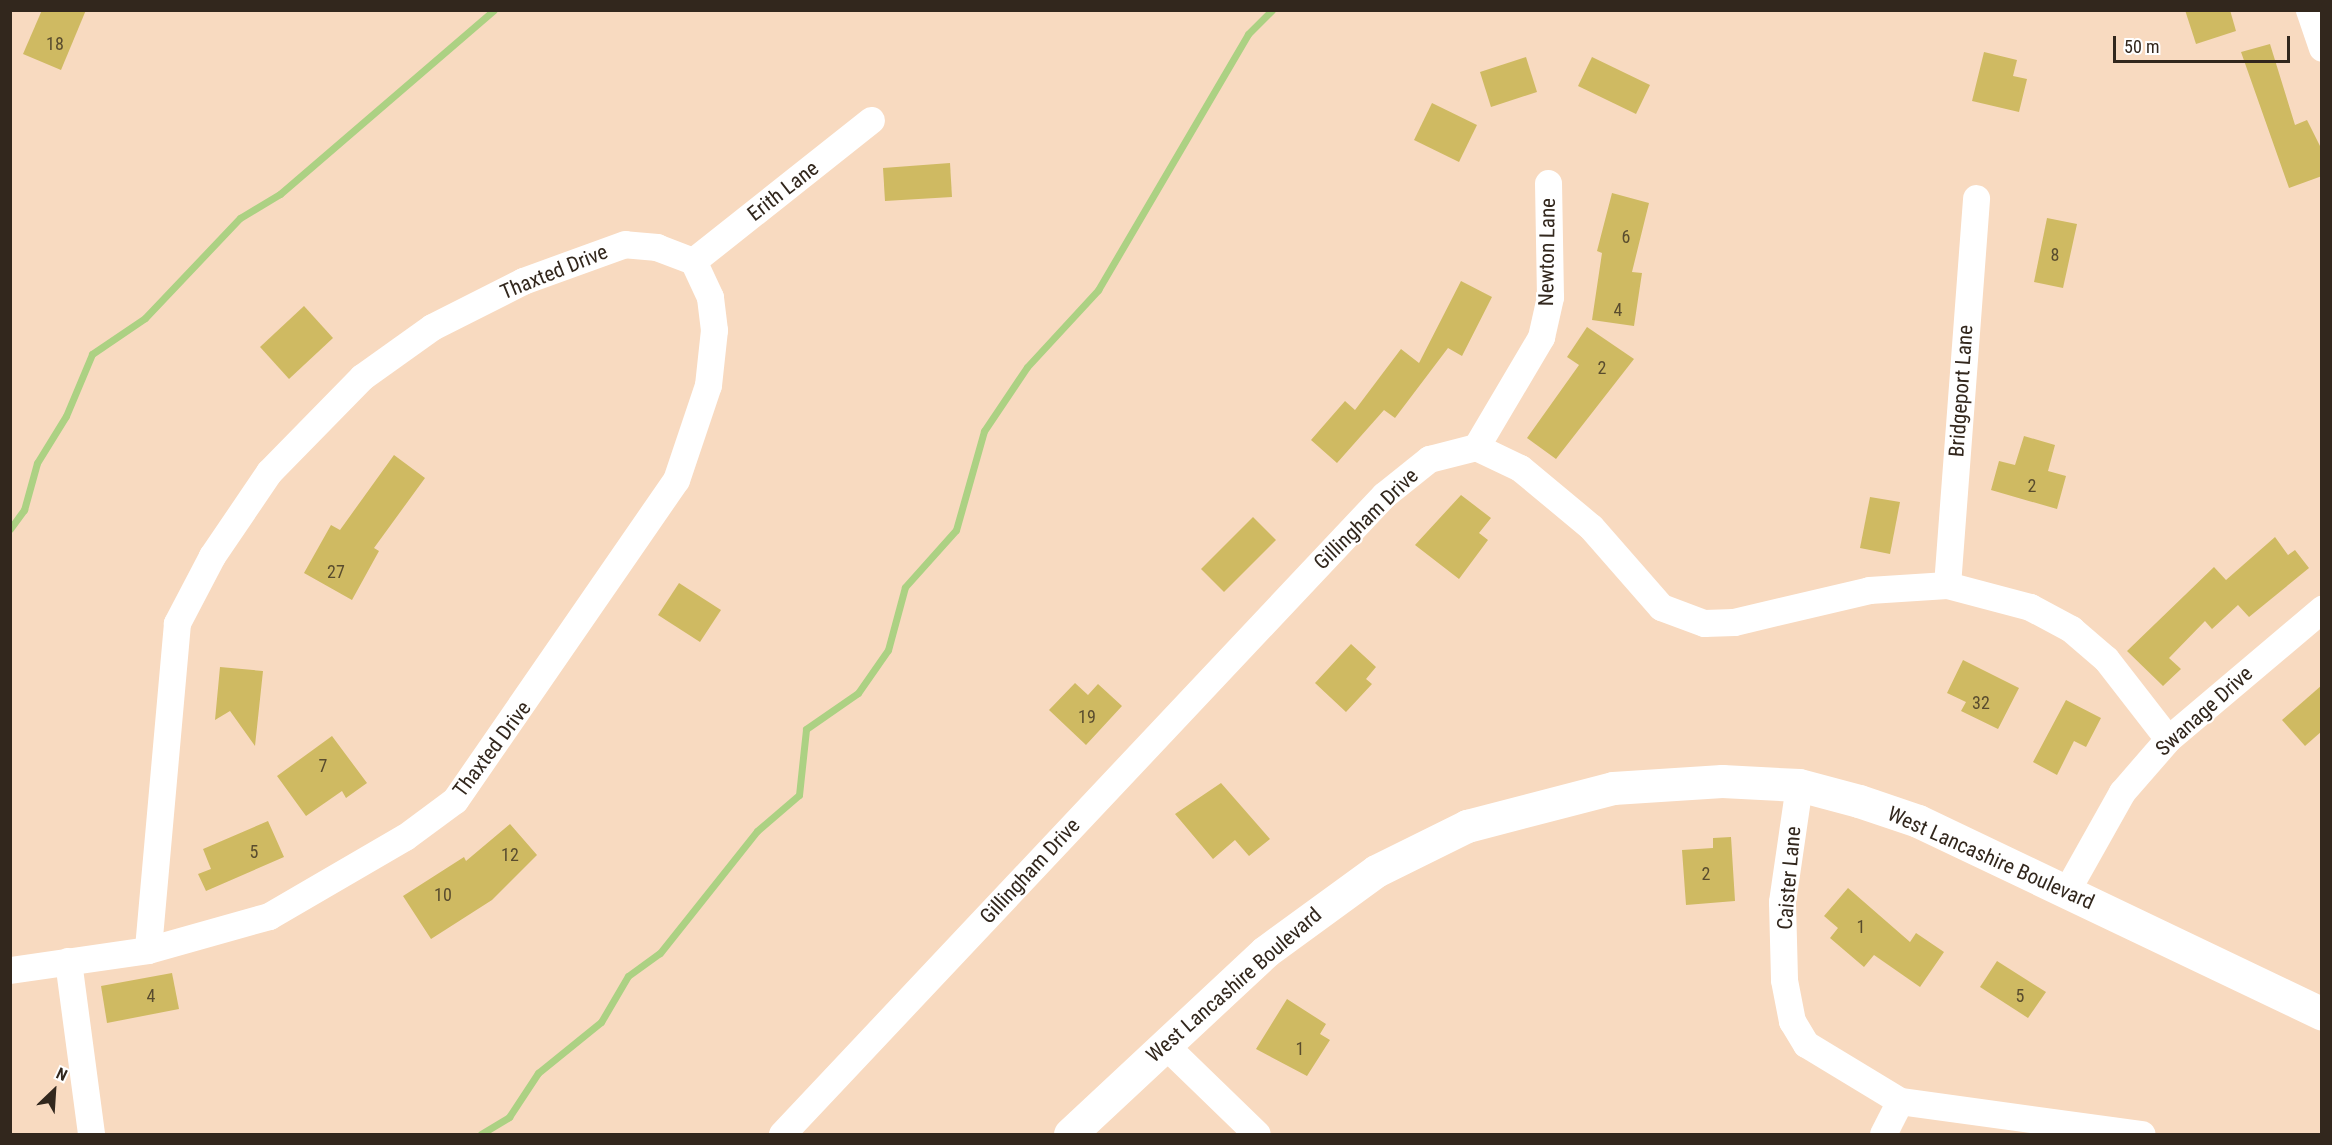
<!DOCTYPE html>
<style>
body{margin:0}
#map{position:relative;width:2332px;height:1145px;overflow:hidden;background:#f8dac0;font-family:"Roboto Condensed",sans-serif}
div>[style]{position:absolute}
.stream>*{height:7px;margin:-3.5px;padding:0 3.5px;transform-origin:3.5px;border-radius:3.5px;background:#acd183}
.building>*{inset:0;background:#cfba62}
.street>*{height:27px;margin:-13.5px;padding:0 13.5px;transform-origin:13.5px;border-radius:13.5px;background:#fff}
.secondary>*{height:33px;margin:-16.5px;padding:0 16.5px;transform-origin:16.5px;border-radius:16.5px;background:#fff}
span{translate:-50% -50%;white-space:nowrap;text-align:center;line-height:1.15;-webkit-text-stroke:4.5px #fff;paint-order:stroke}
.number-label{font-size:18px;color:#594c2e}
.number-label span{-webkit-text-stroke-width:0}
.street-label{font-size:21px;color:#32271d}
.frame{position:absolute;inset:0;border:12px solid #32271d;pointer-events:none}
.north{position:absolute;left:24px;top:1061px;width:60px;height:60px;-webkit-text-stroke:4px #fff;paint-order:stroke;rotate:25deg;font-size:16px;font-weight:700;line-height:24px;text-align:center;color:#32271d}
.north::after{content:'';display:block;margin:auto;width:21px;height:27px;background:#32271d;clip-path:polygon(50% 0,100% 100%,50% 72%,0 100%)}
.scale{position:absolute;left:2113px;top:36px;width:177px;height:27px;box-sizing:border-box;border:3px solid #32271d;border-top:0;padding-left:8px;font-size:18px;line-height:21px;white-space:nowrap;color:#32271d;-webkit-text-stroke:4px #fff;paint-order:stroke}
</style>
<div id="map">
<div class="stream">
<div style="left:10px;top:529px;width:24px;rotate:-54deg"></div>
<div style="left:24px;top:510px;width:49px;rotate:-74.5deg"></div>
<div style="left:37px;top:463px;width:55px;rotate:-58.3deg"></div>
<div style="left:66px;top:416px;width:67px;rotate:-67.2deg"></div>
<div style="left:92px;top:354px;width:64px;rotate:-34.2deg"></div>
<div style="left:145px;top:318px;width:138px;rotate:-46.5deg"></div>
<div style="left:240px;top:218px;width:47px;rotate:-31deg"></div>
<div style="left:280px;top:194px;width:282px;rotate:-40.7deg"></div>
<div style="left:481px;top:1134px;width:33px;rotate:-31deg"></div>
<div style="left:509px;top:1117px;width:53px;rotate:-56.6deg"></div>
<div style="left:538px;top:1073px;width:81px;rotate:-39deg"></div>
<div style="left:601px;top:1022px;width:53px;rotate:-59.6deg"></div>
<div style="left:628px;top:976px;width:39px;rotate:-36deg"></div>
<div style="left:660px;top:953px;width:156px;rotate:-51.5deg"></div>
<div style="left:757px;top:831px;width:55px;rotate:-40.6deg"></div>
<div style="left:799px;top:795px;width:66px;rotate:-83.9deg"></div>
<div style="left:806px;top:729px;width:63px;rotate:-34.7deg"></div>
<div style="left:858px;top:693px;width:52px;rotate:-55.1deg"></div>
<div style="left:888px;top:650px;width:65px;rotate:-74.9deg"></div>
<div style="left:905px;top:587px;width:76px;rotate:-48.2deg"></div>
<div style="left:956px;top:530px;width:103px;rotate:-74.2deg"></div>
<div style="left:984px;top:431px;width:77px;rotate:-56.1deg"></div>
<div style="left:1027px;top:367px;width:105px;rotate:-47.3deg"></div>
<div style="left:1098px;top:290px;width:297px;rotate:-59.6deg"></div>
<div style="left:1248px;top:34px;width:34px;rotate:-45deg"></div>
</div>
<div class="building">
<div style="clip-path:polygon(42px 10px,86px 10px,61px 70px,23px 54px)"></div>
<div style="clip-path:polygon(2185px 10px,2230px 10px,2236px 31px,2196px 44px)"></div>
<div style="clip-path:polygon(2270px 44px,2295px 125px,2307px 120px,2322px 150px,2322px 176px,2289px 188px,2241px 52px)"></div>
<div style="clip-path:polygon(1984px 52px,2017px 60px,2013px 76px,2027px 79px,2019px 112px,1972px 101px)"></div>
<div style="clip-path:polygon(1526px 57px,1537px 92px,1491px 107px,1480px 72px)"></div>
<div style="clip-path:polygon(1592px 57px,1650px 85px,1636px 114px,1578px 86px)"></div>
<div style="clip-path:polygon(1432px 103px,1477px 125px,1459px 162px,1414px 140px)"></div>
<div style="clip-path:polygon(950px 163px,952px 197px,885px 201px,883px 168px)"></div>
<div style="clip-path:polygon(1612px 193px,1649px 203px,1632px 272px,1642px 273px,1634px 326px,1592px 320px,1602px 253px,1597px 251px)"></div>
<div style="clip-path:polygon(2047px 218px,2077px 224px,2063px 288px,2034px 282px)"></div>
<div style="clip-path:polygon(1461px 281px,1492px 297px,1462px 356px,1448px 348px,1395px 418px,1384px 410px,1337px 463px,1311px 440px,1345px 401px,1355px 410px,1401px 349px,1419px 363px)"></div>
<div style="clip-path:polygon(304px 306px,333px 338px,289px 379px,260px 347px)"></div>
<div style="clip-path:polygon(1587px 327px,1634px 359px,1556px 459px,1527px 438px,1579px 365px,1567px 357px)"></div>
<div style="clip-path:polygon(2024px 436px,2055px 445px,2048px 471px,2066px 476px,2057px 509px,1991px 490px,1999px 461px,2015px 465px)"></div>
<div style="clip-path:polygon(394px 455px,425px 478px,374px 548px,379px 551px,352px 600px,304px 573px,331px 525px,340px 530px)"></div>
<div style="clip-path:polygon(1461px 495px,1491px 518px,1479px 533px,1488px 540px,1459px 579px,1415px 545px)"></div>
<div style="clip-path:polygon(1870px 497px,1900px 502px,1890px 554px,1860px 548px)"></div>
<div style="clip-path:polygon(1253px 517px,1276px 540px,1224px 592px,1201px 569px)"></div>
<div style="clip-path:polygon(2275px 537px,2288px 555px,2295px 550px,2309px 568px,2249px 617px,2238px 605px,2212px 629px,2205px 621px,2169px 658px,2181px 669px,2163px 686px,2127px 651px,2214px 567px,2226px 580px)"></div>
<div style="clip-path:polygon(679px 583px,721px 610px,700px 642px,658px 615px)"></div>
<div style="clip-path:polygon(1351px 644px,1376px 667px,1366px 679px,1372px 684px,1346px 712px,1315px 683px)"></div>
<div style="clip-path:polygon(1963px 660px,2019px 688px,1998px 729px,1961px 711px,1966px 702px,1947px 693px)"></div>
<div style="clip-path:polygon(220px 667px,263px 671px,255px 746px,230px 711px,215px 720px)"></div>
<div style="clip-path:polygon(1075px 683px,1088px 695px,1098px 684px,1122px 706px,1086px 745px,1049px 710px)"></div>
<div style="clip-path:polygon(2322px 685px,2322px 731px,2305px 746px,2282px 720px)"></div>
<div style="clip-path:polygon(2066px 700px,2101px 718px,2086px 747px,2074px 741px,2057px 775px,2033px 762px)"></div>
<div style="clip-path:polygon(332px 736px,367px 783px,346px 798px,342px 791px,306px 816px,277px 776px)"></div>
<div style="clip-path:polygon(1221px 783px,1270px 839px,1249px 856px,1235px 840px,1213px 859px,1175px 814px)"></div>
<div style="clip-path:polygon(268px 821px,284px 857px,206px 891px,198px 874px,211px 869px,203px 849px)"></div>
<div style="clip-path:polygon(510px 824px,537px 855px,492px 900px,431px 939px,403px 896px,464px 857px,466px 861px)"></div>
<div style="clip-path:polygon(1731px 837px,1735px 901px,1686px 905px,1682px 850px,1713px 848px,1713px 838px)"></div>
<div style="clip-path:polygon(1848px 888px,1910px 942px,1916px 933px,1944px 952px,1920px 987px,1874px 955px,1864px 967px,1830px 938px,1838px 928px,1824px 916px)"></div>
<div style="clip-path:polygon(1997px 961px,2046px 992px,2028px 1018px,1980px 987px)"></div>
<div style="clip-path:polygon(172px 973px,179px 1009px,107px 1023px,101px 986px)"></div>
<div style="clip-path:polygon(1287px 999px,1326px 1024px,1320px 1034px,1330px 1040px,1307px 1076px,1256px 1049px)"></div>
</div>
<div class="street">
<div style="left:2309px;top:10px;width:40px;rotate:71.1deg"></div>
<div style="left:693px;top:261px;width:227px;rotate:-38.4deg"></div>
<div style="left:1476px;top:447px;width:128px;rotate:-59.4deg"></div>
<div style="left:1541px;top:337px;width:41px;rotate:-77.3deg"></div>
<div style="left:1550px;top:297px;width:114px;rotate:-91deg"></div>
<div style="left:1947px;top:585px;width:388px;rotate:-85.7deg"></div>
<div style="left:1799px;top:785px;width:118px;rotate:98.3deg"></div>
<div style="left:1782px;top:902px;width:78px;rotate:88.5deg"></div>
<div style="left:1784px;top:980px;width:42px;rotate:79deg"></div>
<div style="left:1792px;top:1021px;width:27px;rotate:59deg"></div>
<div style="left:1806px;top:1044px;width:110px;rotate:31.2deg"></div>
<div style="left:1900px;top:1101px;width:244px;rotate:7.8deg"></div>
<div style="left:2067px;top:890px;width:112px;rotate:-60.7deg"></div>
<div style="left:2122px;top:792px;width:70px;rotate:-49deg"></div>
<div style="left:2168px;top:739px;width:202px;rotate:-40.2deg"></div>
<div style="left:68px;top:961px;width:175px;rotate:82.4deg"></div>
<div style="left:10px;top:970px;width:139px;rotate:-8.2deg"></div>
<div style="left:148px;top:950px;width:126px;rotate:-15.7deg"></div>
<div style="left:269px;top:916px;width:157px;rotate:-30.2deg"></div>
<div style="left:405px;top:837px;width:62px;rotate:-36.5deg"></div>
<div style="left:455px;top:800px;width:389px;rotate:-55.4deg"></div>
<div style="left:676px;top:480px;width:100px;rotate:-71.4deg"></div>
<div style="left:708px;top:385px;width:55px;rotate:-83.8deg"></div>
<div style="left:714px;top:330px;width:33px;rotate:-97deg"></div>
<div style="left:710px;top:297px;width:40px;rotate:-115deg"></div>
<div style="left:693px;top:261px;width:39px;rotate:-159deg"></div>
<div style="left:657px;top:247px;width:32px;rotate:-175deg"></div>
<div style="left:625px;top:244px;width:109px;rotate:160.1deg"></div>
<div style="left:523px;top:281px;width:102px;rotate:153.2deg"></div>
<div style="left:432px;top:327px;width:86px;rotate:144.5deg"></div>
<div style="left:362px;top:377px;width:133px;rotate:134.4deg"></div>
<div style="left:269px;top:472px;width:102px;rotate:124.2deg"></div>
<div style="left:212px;top:556px;width:76px;rotate:117.6deg"></div>
<div style="left:177px;top:623px;width:328px;rotate:95.1deg"></div>
<div style="left:1164px;top:1044px;width:129px;rotate:44.1deg"></div>
<div style="left:782px;top:1134px;width:878px;rotate:-46.71deg"></div>
<div style="left:1384px;top:495px;width:58px;rotate:-38.7deg"></div>
<div style="left:1429px;top:459px;width:49px;rotate:-14.3deg"></div>
<div style="left:1476px;top:447px;width:49px;rotate:25.5deg"></div>
<div style="left:1520px;top:468px;width:92px;rotate:39.7deg"></div>
<div style="left:1591px;top:527px;width:106px;rotate:48.8deg"></div>
<div style="left:1661px;top:607px;width:46px;rotate:20.4deg"></div>
<div style="left:1704px;top:623px;width:30px;rotate:-2deg"></div>
<div style="left:1734px;top:622px;width:139px;rotate:-13.3deg"></div>
<div style="left:1869px;top:590px;width:78px;rotate:-3.7deg"></div>
<div style="left:1947px;top:585px;width:86px;rotate:14.8deg"></div>
<div style="left:2030px;top:607px;width:47px;rotate:28.2deg"></div>
<div style="left:2071px;top:629px;width:46px;rotate:40.6deg"></div>
<div style="left:2106px;top:659px;width:101px;rotate:52.2deg"></div>
<div style="left:1883px;top:1134px;width:37px;rotate:-63deg"></div>
</div>
<div class="secondary">
<div style="left:1070px;top:1134px;width:267px;rotate:-43deg"></div>
<div style="left:1265px;top:952px;width:137px;rotate:-36.1deg"></div>
<div style="left:1376px;top:871px;width:102px;rotate:-26.3deg"></div>
<div style="left:1467px;top:826px;width:151px;rotate:-14.6deg"></div>
<div style="left:1613px;top:788px;width:109px;rotate:-3.7deg"></div>
<div style="left:1722px;top:781px;width:77px;rotate:3deg"></div>
<div style="left:1799px;top:785px;width:62px;rotate:14.9deg"></div>
<div style="left:1859px;top:801px;width:62px;rotate:18.7deg"></div>
<div style="left:1918px;top:821px;width:448px;rotate:25.5deg"></div>
</div>
<div class="number-label">
<span style="left:55px;top:44px">18</span>
<span style="left:1626px;top:237px">6</span>
<span style="left:2055px;top:255px">8</span>
<span style="left:1618px;top:310px">4</span>
<span style="left:1602px;top:368px">2</span>
<span style="left:2032px;top:486px">2</span>
<span style="left:336px;top:572px">27</span>
<span style="left:1981px;top:703px">32</span>
<span style="left:1087px;top:717px">19</span>
<span style="left:323px;top:766px">7</span>
<span style="left:254px;top:852px">5</span>
<span style="left:510px;top:855px">12</span>
<span style="left:1706px;top:874px">2</span>
<span style="left:443px;top:895px">10</span>
<span style="left:1861px;top:927px">1</span>
<span style="left:151px;top:996px">4</span>
<span style="left:2020px;top:996px">5</span>
<span style="left:1300px;top:1049px">1</span>
</div>
<div class="street-label">
<span style="left:783px;top:191px;rotate:-38deg">Erith Lane</span>
<span style="left:1547px;top:252px;rotate:-89deg">Newton Lane</span>
<span style="left:554px;top:272px;rotate:-22deg">Thaxted Drive</span>
<span style="left:1961px;top:391px;rotate:-86deg">Bridgeport Lane</span>
<span style="left:1366px;top:519px;rotate:-44deg">Gillingham Drive</span>
<span style="left:2204px;top:711px;rotate:-42deg">Swanage Drive</span>
<span style="left:492px;top:749px;rotate:-53deg">Thaxted Drive</span>
<span style="left:1991px;top:858px;rotate:24deg">West Lancashire Boulevard</span>
<span style="left:1030px;top:871px;rotate:-47deg">Gillingham Drive</span>
<span style="left:1789px;top:878px;rotate:-85deg">Caister Lane</span>
<span style="left:1234px;top:985px;rotate:-41deg">West Lancashire Boulevard</span>
</div>
<div class="frame"></div>
<div class="north">N</div>
<div class="scale">50 m</div>
</div>
